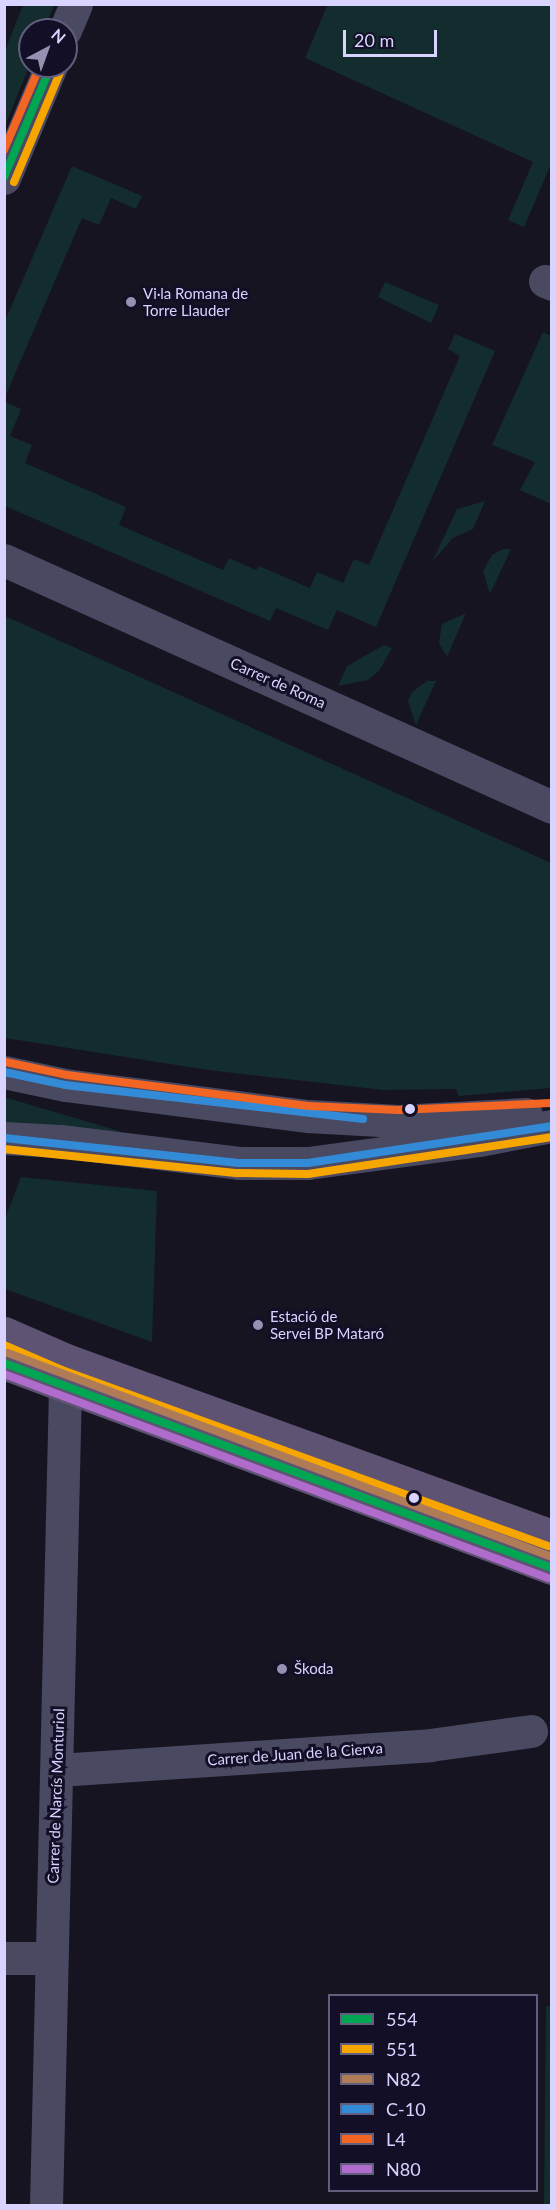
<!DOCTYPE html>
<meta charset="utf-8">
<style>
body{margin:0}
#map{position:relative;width:556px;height:2210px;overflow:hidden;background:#161421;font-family:Lato,sans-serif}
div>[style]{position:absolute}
.green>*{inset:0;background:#132c2d}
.minor>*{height:33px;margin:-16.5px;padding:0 16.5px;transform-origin:16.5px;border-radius:16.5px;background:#4a4962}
.major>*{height:33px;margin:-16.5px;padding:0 16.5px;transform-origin:16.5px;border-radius:16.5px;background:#5e5373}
.bus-1>*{height:8px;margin:-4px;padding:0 4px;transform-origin:4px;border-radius:4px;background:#00a651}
.bus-2>*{height:8px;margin:-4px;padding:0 4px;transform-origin:4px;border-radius:4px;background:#f7a600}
.bus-3>*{height:8px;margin:-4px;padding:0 4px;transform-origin:4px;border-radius:4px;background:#b07c57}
.bus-4>*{height:8px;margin:-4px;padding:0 4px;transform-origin:4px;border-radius:4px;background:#338bd7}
.bus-5>*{height:8px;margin:-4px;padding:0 4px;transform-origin:4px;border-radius:4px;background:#f26522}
.bus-6>*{height:8px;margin:-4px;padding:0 4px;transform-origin:4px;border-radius:4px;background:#b06ccc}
.dots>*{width:16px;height:16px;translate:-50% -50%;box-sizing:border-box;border:3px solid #130f26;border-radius:50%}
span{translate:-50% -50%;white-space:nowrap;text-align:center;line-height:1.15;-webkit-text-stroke:6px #130f26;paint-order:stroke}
.poi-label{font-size:15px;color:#d9d4ff}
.left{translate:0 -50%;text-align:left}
.street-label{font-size:15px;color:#d9d4ff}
.frame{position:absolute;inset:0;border:6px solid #d9d4ff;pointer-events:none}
.legend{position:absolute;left:328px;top:1994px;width:210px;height:198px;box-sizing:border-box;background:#130f26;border:2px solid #625e7d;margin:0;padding:8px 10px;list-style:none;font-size:18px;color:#d9d4ff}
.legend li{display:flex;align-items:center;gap:12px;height:30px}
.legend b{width:30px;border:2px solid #625e7d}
.north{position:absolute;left:18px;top:18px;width:60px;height:60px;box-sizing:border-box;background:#130f26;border:2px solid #625e7d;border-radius:50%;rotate:41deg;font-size:16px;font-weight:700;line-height:24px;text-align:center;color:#d9d4ff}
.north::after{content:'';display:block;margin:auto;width:21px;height:27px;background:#9591b1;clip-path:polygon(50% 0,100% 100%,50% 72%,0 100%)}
.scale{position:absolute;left:343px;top:30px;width:94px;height:27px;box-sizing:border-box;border:3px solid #d9d4ff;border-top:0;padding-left:8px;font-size:18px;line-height:21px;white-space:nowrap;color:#d9d4ff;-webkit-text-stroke:4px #130f26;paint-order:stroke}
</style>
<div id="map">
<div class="green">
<div style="clip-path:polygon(328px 4px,551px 5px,551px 164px,524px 227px,508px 220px,533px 162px,305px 58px)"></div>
<div style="clip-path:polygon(23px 5px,54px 5px,44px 30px,30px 30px,30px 64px,5px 126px,5px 51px)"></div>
<div style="clip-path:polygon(72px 166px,142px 196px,136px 209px,111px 198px,99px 225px,82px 218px,5px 397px,5px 321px)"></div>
<div style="clip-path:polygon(385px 282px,439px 305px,431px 323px,378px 297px)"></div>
<div style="clip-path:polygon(543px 332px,551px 336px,551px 504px,520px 490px,535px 462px,492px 445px)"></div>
<div style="clip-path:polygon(455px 334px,495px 351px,376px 627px,337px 610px,328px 630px,276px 608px,270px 621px,5px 506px,5px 402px,21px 409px,10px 436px,32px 445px,25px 463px,126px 507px,119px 525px,223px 570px,229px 558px,256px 570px,259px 566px,310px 588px,317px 572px,343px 583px,354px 559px,369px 565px,460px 356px,448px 349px)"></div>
<div style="clip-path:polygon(485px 501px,473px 529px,453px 538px,432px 562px,457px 509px)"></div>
<div style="clip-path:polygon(503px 549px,511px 549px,490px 594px,483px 571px,492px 555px)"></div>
<div style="clip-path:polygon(466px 613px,447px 657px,439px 643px,442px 624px)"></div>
<div style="clip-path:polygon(5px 616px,551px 863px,551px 1088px,459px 1096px,456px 1089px,383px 1090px,208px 1070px,5px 1038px)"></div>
<div style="clip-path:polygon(384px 645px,392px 648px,379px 671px,368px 680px,338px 686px,347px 666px)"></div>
<div style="clip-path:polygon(427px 681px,436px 681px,416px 725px,408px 701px,412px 692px)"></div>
<div style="clip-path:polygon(4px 1097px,119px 1131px,123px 1134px,5px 1124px)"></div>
<div style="clip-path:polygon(21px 1177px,157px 1191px,152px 1342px,5px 1289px,5px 1219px)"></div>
<div style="clip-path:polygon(546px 2006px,552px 2006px,551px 2206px,544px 2205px)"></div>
</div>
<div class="minor">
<div style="left:65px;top:30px;width:28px;rotate:-67deg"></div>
<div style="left:4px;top:178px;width:121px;rotate:-67.2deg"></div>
<div style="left:545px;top:281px;width:8px;rotate:23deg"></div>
<div style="left:4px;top:560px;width:601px;rotate:24.26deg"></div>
<div style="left:4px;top:1072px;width:62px;rotate:12deg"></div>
<div style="left:65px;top:1085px;width:245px;rotate:7.3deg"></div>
<div style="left:308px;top:1116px;width:90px;rotate:3.2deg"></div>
<div style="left:398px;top:1121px;width:128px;rotate:-3.1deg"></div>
<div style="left:4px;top:1138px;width:56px;rotate:3.1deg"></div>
<div style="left:60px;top:1141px;width:180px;rotate:7deg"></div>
<div style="left:239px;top:1163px;width:69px"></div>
<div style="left:308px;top:1163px;width:173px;rotate:-7.7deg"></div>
<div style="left:479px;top:1140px;width:74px;rotate:-10.9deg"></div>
<div style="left:58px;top:1770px;width:373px;rotate:-3.8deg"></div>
<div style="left:430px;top:1745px;width:102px;rotate:-7.9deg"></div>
<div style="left:4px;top:1958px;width:46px"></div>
<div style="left:46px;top:2206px;width:820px;rotate:-88.67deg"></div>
</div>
<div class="major">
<div style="left:4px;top:1333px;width:68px;rotate:23.5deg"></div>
<div style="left:66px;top:1360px;width:517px;rotate:19.91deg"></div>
<div style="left:4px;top:1363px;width:585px;rotate:20.51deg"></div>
</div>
<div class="bus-1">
<div style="left:4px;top:177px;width:121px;rotate:-67.1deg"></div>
<div style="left:4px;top:1363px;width:585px;rotate:20.51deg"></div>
</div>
<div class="bus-2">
<div style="left:14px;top:182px;width:121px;rotate:-67.2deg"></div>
<div style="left:4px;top:1149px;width:235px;rotate:5.9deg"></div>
<div style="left:238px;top:1173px;width:70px;rotate:0.8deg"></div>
<div style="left:308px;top:1174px;width:247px;rotate:-8.6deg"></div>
<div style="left:4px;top:1345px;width:63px;rotate:23.3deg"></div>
<div style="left:62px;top:1370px;width:517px;rotate:19.91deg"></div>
</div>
<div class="bus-3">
<div style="left:8px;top:1353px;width:581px;rotate:20.56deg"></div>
</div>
<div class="bus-4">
<div style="left:4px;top:1072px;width:62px;rotate:12deg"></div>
<div style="left:65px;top:1085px;width:300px;rotate:6.5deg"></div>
<div style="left:4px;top:1138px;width:236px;rotate:6.1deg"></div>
<div style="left:239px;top:1163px;width:69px"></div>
<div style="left:308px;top:1163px;width:247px;rotate:-8.6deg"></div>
</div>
<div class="bus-5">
<div style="left:4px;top:150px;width:91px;rotate:-66.8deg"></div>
<div style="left:6px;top:1062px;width:62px;rotate:12deg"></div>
<div style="left:67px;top:1075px;width:244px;rotate:7.3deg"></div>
<div style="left:309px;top:1106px;width:89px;rotate:2.6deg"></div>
<div style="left:398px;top:1110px;width:153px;rotate:-2.6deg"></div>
</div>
<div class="bus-6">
<div style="left:4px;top:1374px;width:581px;rotate:20.56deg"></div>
</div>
<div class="dots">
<div style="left:131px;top:302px;background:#9591b1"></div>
<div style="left:410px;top:1109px;background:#d9d4ff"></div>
<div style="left:258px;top:1325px;background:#9591b1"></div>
<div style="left:414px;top:1498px;background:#d9d4ff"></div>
<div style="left:282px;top:1669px;background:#9591b1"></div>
</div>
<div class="poi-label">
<span class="left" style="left:143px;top:302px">Vi·la Romana de<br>Torre Llauder</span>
<span class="left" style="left:270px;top:1325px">Estació de<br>Servei BP Mataró</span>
<span class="left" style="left:294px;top:1669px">Škoda</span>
</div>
<div class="street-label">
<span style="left:278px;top:683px;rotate:24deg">Carrer de Roma</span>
<span style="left:295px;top:1754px;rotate:-4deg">Carrer de Juan de la Cierva</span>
<span style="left:56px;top:1796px;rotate:-88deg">Carrer de Narcís Monturiol</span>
</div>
<div class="frame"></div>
<ul class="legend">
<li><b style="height:8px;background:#00a651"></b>554</li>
<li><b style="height:8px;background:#f7a600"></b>551</li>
<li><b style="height:8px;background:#b07c57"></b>N82</li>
<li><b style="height:8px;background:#338bd7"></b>C-10</li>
<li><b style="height:8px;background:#f26522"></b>L4</li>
<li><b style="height:8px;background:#b06ccc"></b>N80</li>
</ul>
<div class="north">N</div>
<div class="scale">20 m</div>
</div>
